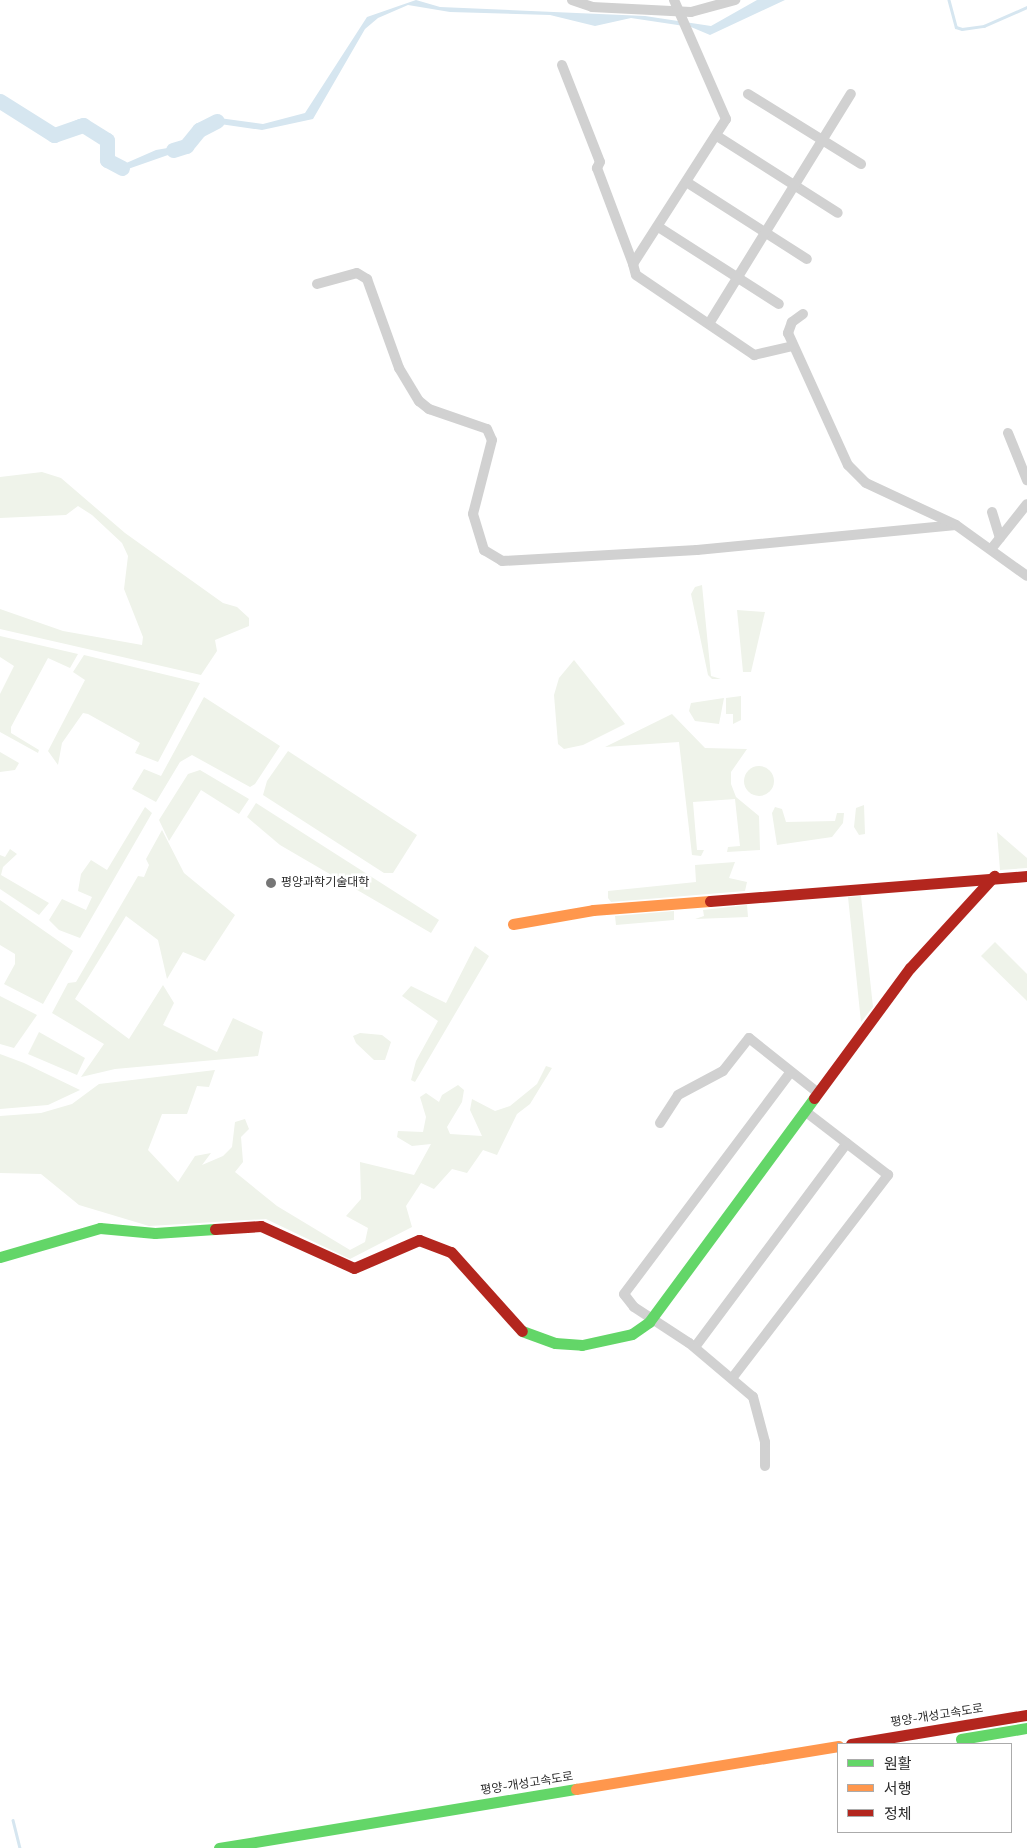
<!DOCTYPE html>
<meta charset="utf-8">
<style>
body{margin:0}
#map{position:relative;width:1027px;height:1848px;overflow:hidden;background:#fff;font-family:Raleway,"Noto Sans KR",sans-serif}
div>[style]{position:absolute}
.green>*{inset:0;background:#eff3ea}
.round{border-radius:50%}
.water>*{inset:0;background:#d6e6f0}
.stream>*{height:2.5px;margin:-1.25px;padding:0 1.25px;transform-origin:1.25px;border-radius:1.25px;background:#d6e6f0}
.river>*{height:15px;margin:-7.5px;padding:0 7.5px;transform-origin:7.5px;border-radius:7.5px;background:#d6e6f0}
.street>*{height:10px;margin:-5px;padding:0 5px;transform-origin:5px;border-radius:5px;background:#d1d1d1}
.fast>*{height:11px;margin:-5.5px;padding:0 5.5px;transform-origin:5.5px;border-radius:5.5px;background:#63d668}
.slow>*{height:11px;margin:-5.5px;padding:0 5.5px;transform-origin:5.5px;border-radius:5.5px;background:#ff974d}
.jam>*{height:11px;margin:-5.5px;padding:0 5.5px;transform-origin:5.5px;border-radius:5.5px;background:#b3261e}
.dots>*{width:14px;height:14px;translate:-50% -50%;box-sizing:border-box;border:2px solid #fff;border-radius:50%}
span{translate:-50% -50%;white-space:nowrap;text-align:center;line-height:1.15;-webkit-text-stroke:5px #fff;paint-order:stroke}
.poi-label{font-size:12px;color:#2c2c2c}
.left{translate:0 -50%;text-align:left}
.street-label{font-size:12px;color:#2c2c2c}
.legend{position:absolute;left:837px;top:1743px;width:175px;height:90px;box-sizing:border-box;background:#fff;border:1px solid #ababab;margin:0;padding:6px 9px;list-style:none;font-size:15px;color:#2c2c2c}
.legend li{display:flex;align-items:center;gap:10px;height:25px}
.legend b{width:25px;border:1px solid #ababab}
</style>
<div id="map">
<div class="green">
<div style="clip-path:polygon(42px 472px,61px 478px,125px 533px,223px 603px,237px 607px,249px 618px,249px 626px,215px 640px,217px 651px,201px 675px,0 629px,0 609px,63px 631px,142px 645px,143px 637px,124px 589px,128px 556px,122px 543px,92px 515px,78px 506px,66px 515px,0 518px,0 477px)"></div>
<div style="clip-path:polygon(702px 585px,711px 676px,721px 679px,712px 679px,708px 675px,691px 594px,695px 587px)"></div>
<div style="clip-path:polygon(737px 610px,765px 612px,751px 672px,743px 672px)"></div>
<div style="clip-path:polygon(0 636px,78px 654px,70px 668px,48px 658px,11px 727px,11px 733px,39px 750px,38px 753px,0 732px,0 694px,14px 666px,0 657px)"></div>
<div style="clip-path:polygon(84px 655px,200px 683px,158px 762px,135px 753px,140px 743px,88px 714px,83px 713px,62px 743px,58px 765px,48px 751px,85px 680px,73px 672px)"></div>
<div style="clip-path:polygon(574px 660px,625px 724px,583px 745px,564px 749px,558px 744px,554px 695px,559px 678px)"></div>
<div style="clip-path:polygon(741px 696px,741px 720px,733px 724px,733px 714px,726px 714px,726px 698px)"></div>
<div style="clip-path:polygon(204px 697px,280px 746px,255px 784px,250px 787px,192px 755px,180px 762px,156px 802px,132px 789px,144px 769px,161px 776px)"></div>
<div style="clip-path:polygon(724px 698px,719px 724px,695px 721px,689px 711px,691px 703px)"></div>
<div style="clip-path:polygon(672px 714px,705px 748px,747px 749px,731px 772px,731px 784px,736px 797px,759px 816px,760px 850px,727px 852px,728px 847px,740px 846px,735px 799px,693px 802px,697px 850px,704px 850px,701px 856px,692px 855px,679px 742px,605px 747px)"></div>
<div style="clip-path:polygon(288px 751px,417px 835px,393px 873px,384px 873px,263px 795px,267px 781px)"></div>
<div style="clip-path:polygon(0 752px,19px 763px,15px 770px,0 772px)"></div>
<div class="round" style="left:744px;top:766px;width:30px;height:30px"></div>
<div style="clip-path:polygon(200px 770px,249px 799px,239px 814px,201px 790px,169px 841px,159px 820px,188px 774px)"></div>
<div style="clip-path:polygon(256px 803px,439px 920px,431px 933px,280px 845px,247px 817px)"></div>
<div style="clip-path:polygon(864px 805px,865px 834px,859px 835px,854px 827px,856px 808px)"></div>
<div style="clip-path:polygon(145px 807px,152px 813px,80px 938px,59px 930px,49px 920px,62px 899px,86px 910px,92px 897px,78px 891px,81px 874px,91px 860px,107px 870px)"></div>
<div style="clip-path:polygon(775px 807px,782px 809px,786px 822px,835px 821px,837px 813px,844px 813px,843px 823px,832px 837px,777px 845px,772px 813px)"></div>
<div style="clip-path:polygon(162px 830px,184px 873px,235px 915px,205px 961px,183px 952px,167px 979px,158px 940px,126px 916px,75px 999px,129px 1039px,163px 985px,174px 1003px,163px 1025px,217px 1052px,233px 1018px,263px 1032px,258px 1056px,115px 1069px,81px 1077px,104px 1044px,52px 1013px,68px 983px,76px 982px,138px 876px,144px 877px,149px 865px,146px 859px)"></div>
<div style="clip-path:polygon(997px 832px,1027px 858px,1027px 868px,1000px 870px)"></div>
<div style="clip-path:polygon(10px 849px,17px 854px,3px 867px,1px 875px,49px 903px,39px 915px,0 889px,0 855px,5px 857px)"></div>
<div style="clip-path:polygon(735px 862px,729px 878px,747px 882px,745px 891px,611px 902px,608px 898px,608px 891px,696px 882px,695px 865px)"></div>
<div style="clip-path:polygon(861px 896px,873px 1007px,861px 1022px,848px 897px)"></div>
<div style="clip-path:polygon(0 900px,73px 951px,43px 1004px,4px 984px,15px 964px,15px 954px,0 945px)"></div>
<div style="clip-path:polygon(747px 905px,748px 917px,695px 919px,704px 916px,703px 910px)"></div>
<div style="clip-path:polygon(674px 911px,674px 920px,616px 925px,615px 916px)"></div>
<div style="clip-path:polygon(995px 942px,1027px 974px,1027px 1001px,981px 956px)"></div>
<div style="clip-path:polygon(475px 946px,489px 956px,415px 1082px,411px 1080px,416px 1061px,438px 1021px,402px 996px,411px 986px,446px 1003px)"></div>
<div style="clip-path:polygon(0 996px,37px 1015px,14px 1048px,0 1044px)"></div>
<div style="clip-path:polygon(39px 1032px,85px 1058px,77px 1075px,28px 1054px)"></div>
<div style="clip-path:polygon(360px 1033px,382px 1035px,391px 1042px,385px 1060px,374px 1060px,356px 1043px,353px 1036px)"></div>
<div style="clip-path:polygon(0 1054px,24px 1063px,80px 1090px,48px 1105px,0 1109px)"></div>
<div style="clip-path:polygon(546px 1066px,552px 1068px,530px 1104px,517px 1114px,497px 1155px,483px 1150px,467px 1173px,452px 1169px,434px 1189px,421px 1183px,406px 1206px,412px 1227px,350px 1259px,266px 1219px,149px 1226px,79px 1205px,41px 1174px,0 1173px,0 1116px,41px 1113px,72px 1104px,99px 1084px,215px 1070px,209px 1087px,197px 1086px,187px 1114px,162px 1114px,148px 1150px,178px 1182px,195px 1156px,211px 1153px,202px 1165px,223px 1156px,232px 1147px,235px 1122px,245px 1119px,249px 1129px,241px 1137px,243px 1162px,235px 1172px,277px 1206px,350px 1250px,365px 1242px,368px 1228px,346px 1216px,361px 1199px,360px 1162px,414px 1175px,431px 1144px,412px 1146px,397px 1137px,398px 1131px,423px 1132px,426px 1117px,420px 1097px,426px 1093px,439px 1102px,442px 1095px,458px 1085px,464px 1090px,462px 1102px,447px 1127px,450px 1134px,482px 1136px,470px 1110px,472px 1099px,495px 1111px,510px 1106px,537px 1084px)"></div>
</div>
<div class="water">
<div style="clip-path:polygon(416px 0,440px 7px,645px 16px,711px 26px,757px 0,785px 0,710px 35px,691px 27px,631px 18px,595px 26px,550px 15px,450px 12px,408px 5px,378px 18px,365px 29px,313px 119px,262px 130px,220px 124px,188px 148px,128px 169px,111px 165px,107px 140px,84px 125px,56px 135px,0 100px,0 94px,54px 130px,79px 119px,92px 124px,110px 135px,115px 146px,111px 156px,124px 164px,156px 150px,185px 145px,201px 127px,219px 118px,263px 124px,305px 113px,367px 17px)"></div>
</div>
<div class="stream">
<div style="left:949px;top:0;width:28px;rotate:75deg"></div>
<div style="left:956px;top:27px;width:6px;rotate:18deg"></div>
<div style="left:962px;top:29px;width:22px;rotate:-8deg"></div>
<div style="left:984px;top:26px;width:47px;rotate:-23.8deg"></div>
<div style="left:13px;top:1820px;width:29px;rotate:76deg"></div>
</div>
<div class="river">
<div style="left:0;top:101px;width:64px;rotate:32.2deg"></div>
<div style="left:54px;top:135px;width:31px;rotate:-19deg"></div>
<div style="left:83px;top:125px;width:28px;rotate:32deg"></div>
<div style="left:107px;top:140px;width:20px;rotate:90deg"></div>
<div style="left:107px;top:160px;width:17px;rotate:28deg"></div>
<div style="left:173px;top:150px;width:14px;rotate:-17deg"></div>
<div style="left:186px;top:146px;width:21px;rotate:-51deg"></div>
<div style="left:199px;top:130px;width:20px;rotate:-27deg"></div>
</div>
<div class="street">
<div style="left:572px;top:0;width:21px;rotate:19deg"></div>
<div style="left:592px;top:7px;width:99px;rotate:2.9deg"></div>
<div style="left:691px;top:12px;width:46px;rotate:-15.3deg"></div>
<div style="left:674px;top:0;width:130px;rotate:66.4deg"></div>
<div style="left:726px;top:119px;width:172px;rotate:122.7deg"></div>
<div style="left:633px;top:264px;width:11px;rotate:75deg"></div>
<div style="left:636px;top:275px;width:143px;rotate:34.1deg"></div>
<div style="left:754px;top:355px;width:40px;rotate:-13deg"></div>
<div style="left:562px;top:65px;width:104px;rotate:68.6deg"></div>
<div style="left:600px;top:162px;width:7px;rotate:117deg"></div>
<div style="left:597px;top:168px;width:103px;rotate:69.4deg"></div>
<div style="left:748px;top:94px;width:133px;rotate:31.8deg"></div>
<div style="left:717px;top:136px;width:143px;rotate:32.5deg"></div>
<div style="left:688px;top:183px;width:141px;rotate:32.6deg"></div>
<div style="left:660px;top:228px;width:141px;rotate:32.6deg"></div>
<div style="left:317px;top:284px;width:41px;rotate:-15.4deg"></div>
<div style="left:357px;top:273px;width:12px;rotate:31deg"></div>
<div style="left:367px;top:279px;width:95px;rotate:70.2deg"></div>
<div style="left:399px;top:368px;width:39px;rotate:59deg"></div>
<div style="left:419px;top:401px;width:13px;rotate:39deg"></div>
<div style="left:429px;top:409px;width:61px;rotate:19deg"></div>
<div style="left:487px;top:429px;width:12px;rotate:66deg"></div>
<div style="left:492px;top:440px;width:76px;rotate:104.4deg"></div>
<div style="left:473px;top:514px;width:38px;rotate:73deg"></div>
<div style="left:484px;top:550px;width:21px;rotate:31deg"></div>
<div style="left:502px;top:561px;width:195px;rotate:-3.2deg"></div>
<div style="left:697px;top:550px;width:260px;rotate:-5.5deg"></div>
<div style="left:803px;top:314px;width:14px;rotate:144deg"></div>
<div style="left:792px;top:322px;width:12px;rotate:110deg"></div>
<div style="left:788px;top:333px;width:145px;rotate:65.6deg"></div>
<div style="left:848px;top:465px;width:25px;rotate:45deg"></div>
<div style="left:866px;top:483px;width:99px;rotate:25deg"></div>
<div style="left:956px;top:525px;width:87px;rotate:35.7deg"></div>
<div style="left:710px;top:322px;width:268px;rotate:-58.3deg"></div>
<div style="left:1008px;top:433px;width:51px;rotate:68deg"></div>
<div style="left:992px;top:512px;width:27px;rotate:73deg"></div>
<div style="left:992px;top:548px;width:56px;rotate:-51.5deg"></div>
<div style="left:660px;top:1123px;width:33px;rotate:-57deg"></div>
<div style="left:678px;top:1095px;width:51px;rotate:-28.1deg"></div>
<div style="left:723px;top:1071px;width:42px;rotate:-51.8deg"></div>
<div style="left:749px;top:1038px;width:87px;rotate:38.5deg"></div>
<div style="left:695px;top:1347px;width:254px;rotate:-53.3deg"></div>
<div style="left:733px;top:1377px;width:255px;rotate:-52.5deg"></div>
<div style="left:888px;top:1175px;width:105px;rotate:-142.4deg"></div>
<div style="left:765px;top:1466px;width:24px;rotate:-90deg"></div>
<div style="left:765px;top:1442px;width:47px;rotate:-104.9deg"></div>
<div style="left:753px;top:1397px;width:84px;rotate:-139.8deg"></div>
<div style="left:689px;top:1343px;width:66px;rotate:-146.8deg"></div>
<div style="left:634px;top:1307px;width:16px;rotate:-128deg"></div>
<div style="left:624px;top:1294px;width:276px;rotate:-53.1deg"></div>
</div>
<div class="fast">
<div style="left:0;top:1257px;width:104px;rotate:-16.2deg"></div>
<div style="left:100px;top:1228px;width:55px;rotate:5.2deg"></div>
<div style="left:155px;top:1233px;width:60px;rotate:-3.8deg"></div>
<div style="left:522px;top:1331px;width:35px;rotate:20deg"></div>
<div style="left:555px;top:1343px;width:27px;rotate:4deg"></div>
<div style="left:582px;top:1345px;width:51px;rotate:-12.4deg"></div>
<div style="left:632px;top:1334px;width:21px;rotate:-35deg"></div>
<div style="left:649px;top:1322px;width:278px;rotate:-53.6deg"></div>
<div style="left:961px;top:1739px;width:67px;rotate:-9.5deg"></div>
<div style="left:219px;top:1848px;width:362px;rotate:-9.4deg"></div>
</div>
<div class="slow">
<div style="left:513px;top:924px;width:81px;rotate:-9.9deg"></div>
<div style="left:593px;top:910px;width:117px;rotate:-4.4deg"></div>
<div style="left:576px;top:1789px;width:266px;rotate:-9.3deg"></div>
</div>
<div class="jam">
<div style="left:710px;top:901px;width:318px;rotate:-4.5deg"></div>
<div style="left:814px;top:1098px;width:162px;rotate:-53.6deg"></div>
<div style="left:910px;top:968px;width:125px;rotate:-47.6deg"></div>
<div style="left:215px;top:1229px;width:46px;rotate:-3.7deg"></div>
<div style="left:261px;top:1226px;width:102px;rotate:24.3deg"></div>
<div style="left:354px;top:1268px;width:71px;rotate:-23.3deg"></div>
<div style="left:419px;top:1240px;width:34px;rotate:21deg"></div>
<div style="left:451px;top:1252px;width:106px;rotate:48.1deg"></div>
<div style="left:851px;top:1744px;width:178px;rotate:-9.4deg"></div>
</div>
<div class="dots">
<div style="left:271px;top:883px;background:#767676"></div>
</div>
<div class="poi-label">
<span class="left" style="left:281px;top:883px">평양과학기술대학</span>
</div>
<div class="street-label">
<span style="left:937px;top:1716px;rotate:-9deg">평양-개성고속도로</span>
<span style="left:527px;top:1784px;rotate:-9deg">평양-개성고속도로</span>
</div>
<ul class="legend">
<li><b style="height:6px;background:#63d668"></b>원활</li>
<li><b style="height:6px;background:#ff974d"></b>서행</li>
<li><b style="height:6px;background:#b3261e"></b>정체</li>
</ul>
</div>
